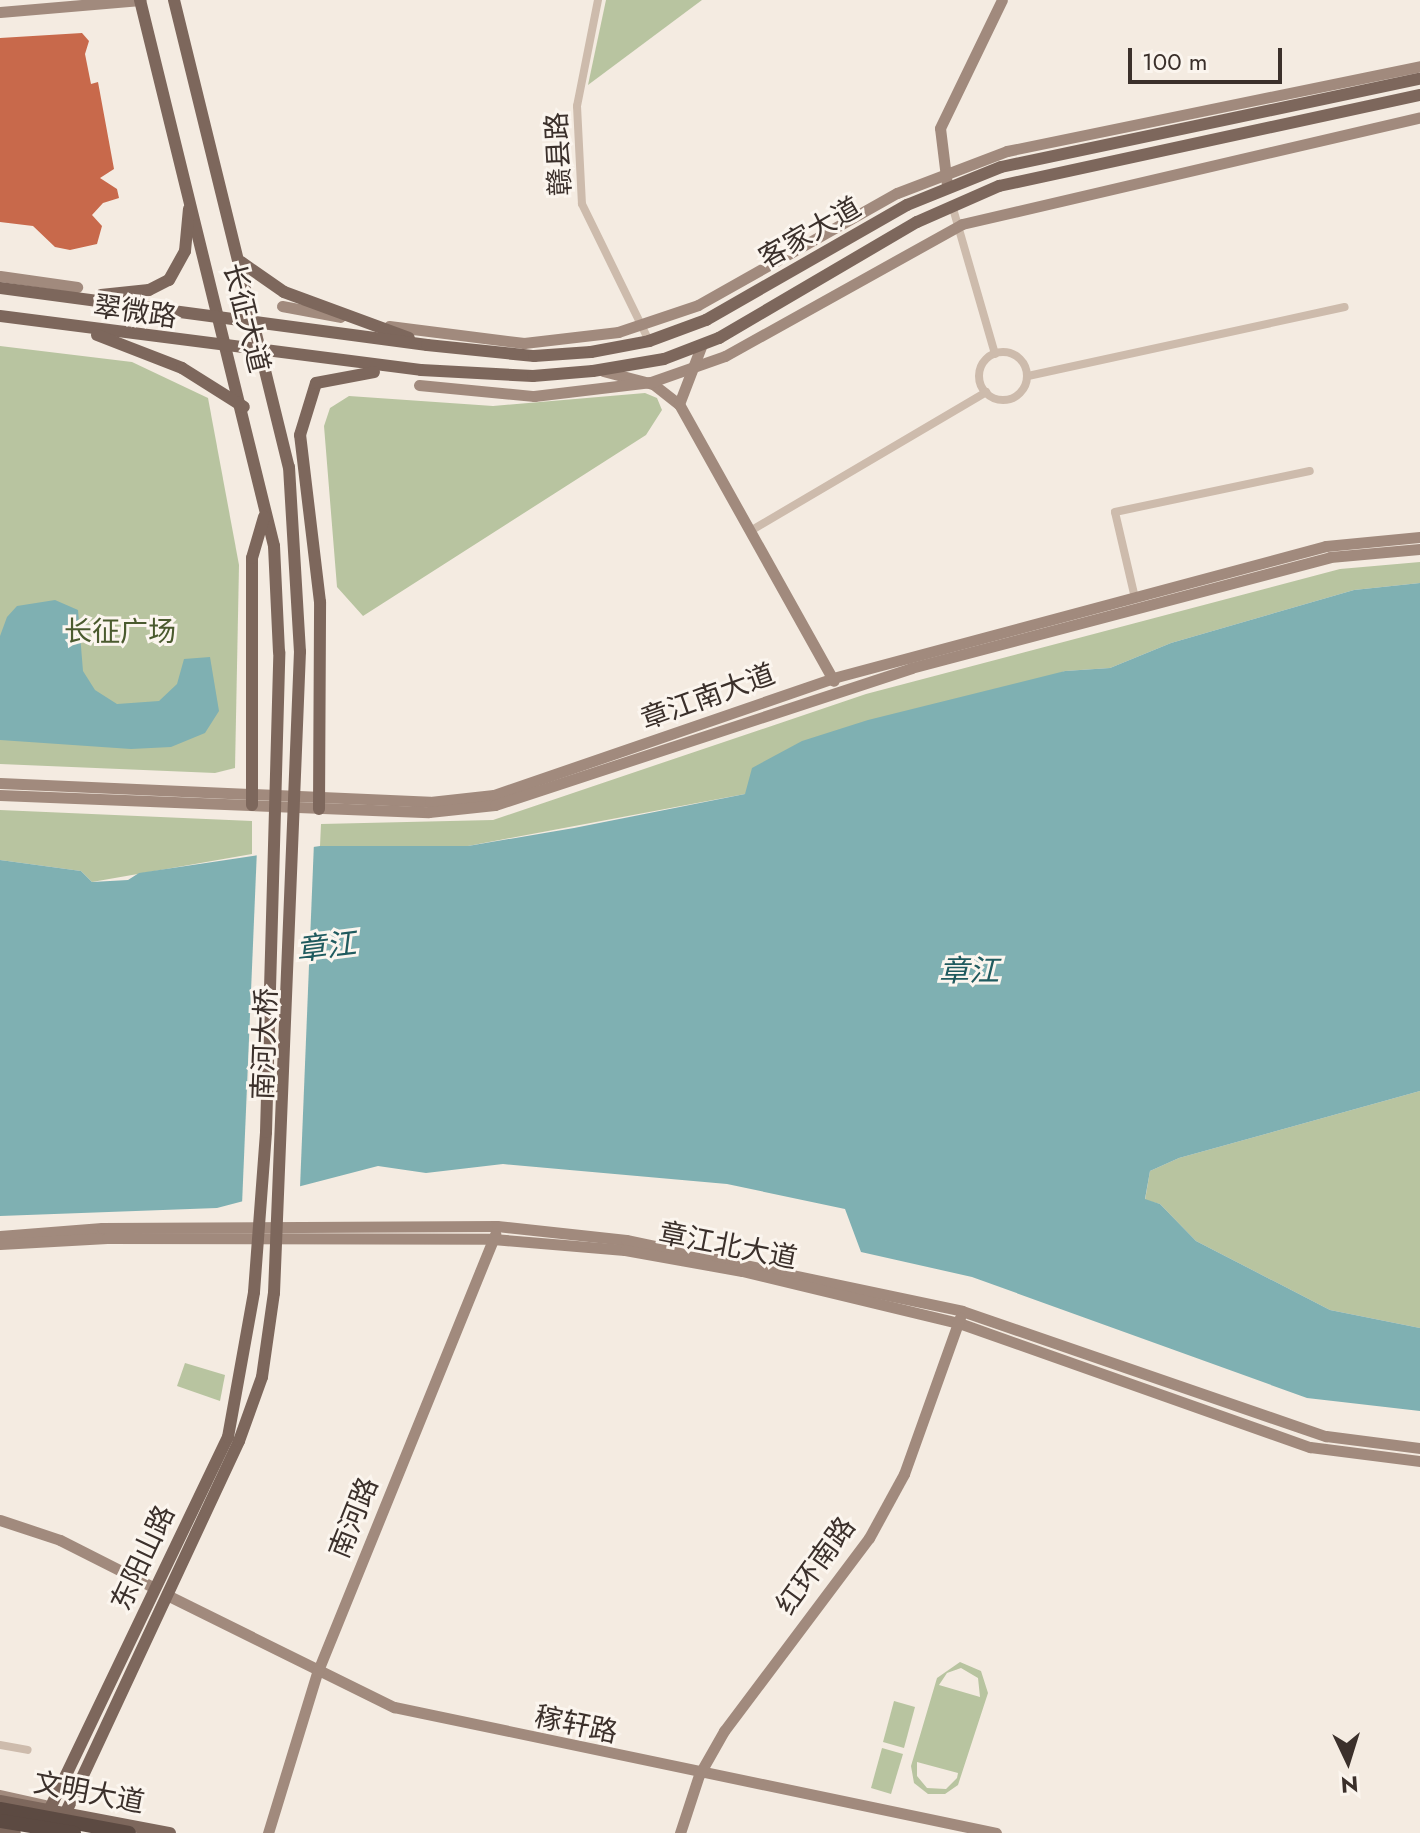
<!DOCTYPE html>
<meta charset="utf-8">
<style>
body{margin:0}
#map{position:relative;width:1420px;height:1833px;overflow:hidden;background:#f4ebe1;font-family:Jost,"Noto Sans SC",sans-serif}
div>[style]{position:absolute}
.green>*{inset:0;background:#b8c4a0}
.water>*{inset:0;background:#7fb0b2}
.pier>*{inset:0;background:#f4ebe1}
.building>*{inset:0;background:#c8694b}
.street>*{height:8px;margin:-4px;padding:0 4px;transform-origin:4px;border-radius:4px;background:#cdbbac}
.street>.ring{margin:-4px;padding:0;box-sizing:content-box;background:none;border:8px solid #cdbbac;border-radius:50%}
.secondary>*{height:11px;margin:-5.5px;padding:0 5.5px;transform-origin:5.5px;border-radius:5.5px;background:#a18a7d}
.primary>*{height:12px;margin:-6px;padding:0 6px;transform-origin:6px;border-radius:6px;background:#7d675c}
.primary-bridge>*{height:12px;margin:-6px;padding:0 6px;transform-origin:6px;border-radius:6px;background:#7d675c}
.highway-bridge>*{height:14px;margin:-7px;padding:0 7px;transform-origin:7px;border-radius:7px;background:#5c4a42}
span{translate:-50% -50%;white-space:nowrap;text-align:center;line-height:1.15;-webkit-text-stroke:6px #fbf5ee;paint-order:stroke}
.street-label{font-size:28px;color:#3b302b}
.park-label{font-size:28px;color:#4a5a2e}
.water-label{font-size:30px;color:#1f5a5e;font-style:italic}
.north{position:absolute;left:1308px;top:1721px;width:80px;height:80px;-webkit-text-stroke:6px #fbf5ee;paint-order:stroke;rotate:176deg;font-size:22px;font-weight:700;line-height:32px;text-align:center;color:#3b302b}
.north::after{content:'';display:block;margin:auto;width:28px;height:36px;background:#3b302b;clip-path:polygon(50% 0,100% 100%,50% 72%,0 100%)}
.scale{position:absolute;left:1128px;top:48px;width:154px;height:36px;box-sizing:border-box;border:4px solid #3b302b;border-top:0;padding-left:10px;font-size:24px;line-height:28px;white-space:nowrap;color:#3b302b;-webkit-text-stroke:6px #fbf5ee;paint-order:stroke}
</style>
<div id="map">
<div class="green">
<div style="clip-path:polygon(606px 0,702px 0,588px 85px)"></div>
<div style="clip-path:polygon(0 346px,132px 362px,208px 398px,239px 565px,235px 768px,215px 773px,0 764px)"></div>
<div style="clip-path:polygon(645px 393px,657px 398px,662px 410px,646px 435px,363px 616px,337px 587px,324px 426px,330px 408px,349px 396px,493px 406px)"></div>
<div style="clip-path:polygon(1420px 562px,1420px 583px,1354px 590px,1171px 643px,1110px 668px,1065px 671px,745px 794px,468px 846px,320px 846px,321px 824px,493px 820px,866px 694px,1340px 569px)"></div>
<div style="clip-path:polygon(0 810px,252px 821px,252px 854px,92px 882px,81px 871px,0 860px)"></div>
<div style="clip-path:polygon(1420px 1091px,1420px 1328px,1330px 1310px,1196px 1241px,1160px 1204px,1145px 1200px,1150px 1171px,1179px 1158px)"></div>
<div style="clip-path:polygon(185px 1363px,225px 1375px,220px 1401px,177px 1386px)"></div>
<div style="clip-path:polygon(evenodd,960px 1662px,981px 1671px,988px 1693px,958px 1785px,945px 1794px,928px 1794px,914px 1783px,911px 1766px,937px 1678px,960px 1662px,961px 1668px,978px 1678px,980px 1697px,939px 1685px,947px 1673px,961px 1668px,960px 1662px,917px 1762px,958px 1773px,957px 1778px,946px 1789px,927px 1788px,917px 1776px,917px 1762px)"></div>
<div style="clip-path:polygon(894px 1701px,915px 1707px,904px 1748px,883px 1742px)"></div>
<div style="clip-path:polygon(882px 1748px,903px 1754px,891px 1794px,871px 1788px)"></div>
</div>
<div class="water">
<div style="clip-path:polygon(1420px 583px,1420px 1091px,1179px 1158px,1150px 1171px,1145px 1199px,1160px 1204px,1196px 1241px,1330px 1310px,1420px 1328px,1420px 1411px,1307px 1398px,972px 1277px,861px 1252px,845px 1209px,727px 1184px,503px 1164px,426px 1173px,378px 1166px,217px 1208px,0 1216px,0 860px,81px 871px,92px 882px,128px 880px,139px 873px,320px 846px,468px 846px,574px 828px,745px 794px,752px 768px,802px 741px,868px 720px,1065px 671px,1110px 668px,1171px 643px,1354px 590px)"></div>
<div style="clip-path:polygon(55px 600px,78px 610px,83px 671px,95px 690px,117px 704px,159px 701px,177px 684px,184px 659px,210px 657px,219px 711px,205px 733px,171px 747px,131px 749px,0 740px,0 636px,7px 617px,17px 606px)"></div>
</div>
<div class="pier">
<div style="clip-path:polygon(314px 842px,300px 1188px,242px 1205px,257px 849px)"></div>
</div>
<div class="building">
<div style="clip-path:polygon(82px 33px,89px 41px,85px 54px,91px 84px,98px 82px,114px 169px,100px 178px,117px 189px,119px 198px,103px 203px,92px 215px,102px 226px,97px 244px,70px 250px,55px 247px,33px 226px,0 222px,0 38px)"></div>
</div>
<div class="street">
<div style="left:598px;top:0;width:108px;rotate:101.2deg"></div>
<div style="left:577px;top:106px;width:98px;rotate:87.1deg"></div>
<div style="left:582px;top:204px;width:153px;rotate:63.9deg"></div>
<div style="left:952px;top:205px;width:155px;rotate:73.9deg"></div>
<div class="ring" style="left:979px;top:352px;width:40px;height:40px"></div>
<div style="left:1028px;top:376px;width:324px;rotate:-12.3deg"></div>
<div style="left:752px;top:530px;width:272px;rotate:-30.5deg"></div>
<div style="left:1135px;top:598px;width:88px;rotate:-103.1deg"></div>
<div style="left:1115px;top:512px;width:199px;rotate:-11.9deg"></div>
<div style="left:0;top:1745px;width:28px;rotate:10deg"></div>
</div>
<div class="secondary">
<div style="left:0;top:12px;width:141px;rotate:-4.9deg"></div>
<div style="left:947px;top:185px;width:57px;rotate:-97deg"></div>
<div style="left:940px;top:128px;width:142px;rotate:-64.2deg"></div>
<div style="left:0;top:276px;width:78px;rotate:8.1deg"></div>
<div style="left:282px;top:306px;width:59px;rotate:10.7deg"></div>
<div style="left:389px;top:326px;width:136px;rotate:7.2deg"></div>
<div style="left:524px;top:343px;width:95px;rotate:-6.7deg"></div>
<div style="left:618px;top:332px;width:84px;rotate:-18.6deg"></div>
<div style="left:698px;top:305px;width:228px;rotate:-29.4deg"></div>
<div style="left:897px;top:193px;width:118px;rotate:-20.9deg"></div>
<div style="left:1007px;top:151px;width:422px;rotate:-11.6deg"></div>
<div style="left:603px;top:371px;width:52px;rotate:14.6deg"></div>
<div style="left:653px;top:384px;width:33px;rotate:38deg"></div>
<div style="left:679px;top:404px;width:317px;rotate:60.8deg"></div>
<div style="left:419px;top:385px;width:116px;rotate:5.5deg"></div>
<div style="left:534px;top:396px;width:118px;rotate:-6.8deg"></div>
<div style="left:651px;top:382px;width:78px;rotate:-19.4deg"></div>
<div style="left:725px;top:356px;width:271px;rotate:-29.1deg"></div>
<div style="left:962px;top:224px;width:470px;rotate:-13.1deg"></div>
<div style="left:679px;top:404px;width:64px;rotate:-69deg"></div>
<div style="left:0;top:783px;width:430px;rotate:2.5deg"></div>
<div style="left:430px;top:802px;width:64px;rotate:-6.2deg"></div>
<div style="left:494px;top:795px;width:359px;rotate:-19deg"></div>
<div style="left:833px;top:678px;width:510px;rotate:-14.99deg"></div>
<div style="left:1326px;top:546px;width:94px;rotate:-5.5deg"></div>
<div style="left:0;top:795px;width:429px;rotate:2.3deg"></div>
<div style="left:429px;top:812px;width:66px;rotate:-6.1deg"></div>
<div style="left:495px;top:805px;width:438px;rotate:-18.2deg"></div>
<div style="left:911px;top:668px;width:433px;rotate:-14.8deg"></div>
<div style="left:1330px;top:557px;width:90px;rotate:-5.1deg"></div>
<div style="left:0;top:1236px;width:102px;rotate:-4.5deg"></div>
<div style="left:102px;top:1228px;width:395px;rotate:-0.3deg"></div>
<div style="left:497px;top:1226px;width:130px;rotate:6.2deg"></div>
<div style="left:626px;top:1240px;width:343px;rotate:11.9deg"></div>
<div style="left:962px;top:1311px;width:385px;rotate:19deg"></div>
<div style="left:1326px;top:1436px;width:95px;rotate:7.3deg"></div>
<div style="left:0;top:1244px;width:107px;rotate:-3.2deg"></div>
<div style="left:107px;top:1238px;width:386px;rotate:0.1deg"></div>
<div style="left:493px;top:1239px;width:132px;rotate:4.8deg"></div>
<div style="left:625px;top:1250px;width:119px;rotate:10.2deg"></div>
<div style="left:742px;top:1271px;width:223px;rotate:13.5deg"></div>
<div style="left:959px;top:1323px;width:372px;rotate:19.5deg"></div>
<div style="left:1310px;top:1447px;width:111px;rotate:7.3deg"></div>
<div style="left:0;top:1520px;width:63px;rotate:18.4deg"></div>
<div style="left:60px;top:1540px;width:106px;rotate:26.8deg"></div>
<div style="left:169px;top:1596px;width:251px;rotate:26.3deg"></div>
<div style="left:394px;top:1707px;width:615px;rotate:11.82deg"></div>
<div style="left:0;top:1795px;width:45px;rotate:12.8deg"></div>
<div style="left:268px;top:1833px;width:167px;rotate:-73deg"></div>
<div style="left:317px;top:1673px;width:474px;rotate:-67.9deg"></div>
<div style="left:680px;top:1833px;width:61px;rotate:-71.9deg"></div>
<div style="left:699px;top:1775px;width:51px;rotate:-60.4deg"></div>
<div style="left:724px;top:1731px;width:241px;rotate:-53.1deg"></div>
<div style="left:869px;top:1538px;width:73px;rotate:-61.3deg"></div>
<div style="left:904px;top:1474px;width:166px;rotate:-70.3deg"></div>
</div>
<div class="primary">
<div style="left:140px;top:0;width:562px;rotate:76.21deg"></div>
<div style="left:274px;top:546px;width:106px;rotate:87.3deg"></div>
<div style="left:174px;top:0;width:481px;rotate:76.2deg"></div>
<div style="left:289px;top:467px;width:185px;rotate:86.6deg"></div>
<div style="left:241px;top:262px;width:52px;rotate:34.9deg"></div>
<div style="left:284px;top:292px;width:133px;rotate:20.2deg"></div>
<div style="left:0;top:288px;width:431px;rotate:7.6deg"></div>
<div style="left:427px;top:345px;width:108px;rotate:5.9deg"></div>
<div style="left:534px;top:356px;width:57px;rotate:-4deg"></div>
<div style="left:591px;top:352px;width:59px;rotate:-10.7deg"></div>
<div style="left:649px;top:341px;width:61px;rotate:-20.2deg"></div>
<div style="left:706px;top:320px;width:232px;rotate:-29.8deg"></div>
<div style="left:907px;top:205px;width:101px;rotate:-22deg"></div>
<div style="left:1001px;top:167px;width:428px;rotate:-11.9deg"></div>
<div style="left:101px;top:295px;width:48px;rotate:-5.9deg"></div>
<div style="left:149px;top:290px;width:22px;rotate:-27deg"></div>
<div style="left:169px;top:280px;width:33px;rotate:-61deg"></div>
<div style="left:185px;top:251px;width:42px;rotate:-84.6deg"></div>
<div style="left:0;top:316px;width:424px;rotate:7.3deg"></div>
<div style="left:421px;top:370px;width:112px;rotate:3.1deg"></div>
<div style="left:533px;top:376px;width:60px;rotate:-4.8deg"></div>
<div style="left:593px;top:371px;width:72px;rotate:-9.6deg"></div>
<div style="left:664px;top:359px;width:59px;rotate:-20.9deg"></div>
<div style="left:719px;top:338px;width:229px;rotate:-30.4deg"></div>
<div style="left:917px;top:222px;width:90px;rotate:-23.7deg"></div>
<div style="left:999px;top:186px;width:431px;rotate:-12.2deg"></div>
<div style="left:97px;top:335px;width:91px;rotate:21.2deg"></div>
<div style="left:182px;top:368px;width:73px;rotate:32.2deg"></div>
<div style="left:252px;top:805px;width:247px;rotate:-90deg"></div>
<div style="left:252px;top:558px;width:43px;rotate:-73.7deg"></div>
<div style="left:319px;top:809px;width:207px;rotate:-89.7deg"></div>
<div style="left:320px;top:602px;width:168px;rotate:-96.8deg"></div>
<div style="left:300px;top:435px;width:54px;rotate:-72.9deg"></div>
<div style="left:316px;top:383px;width:59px;rotate:-10.7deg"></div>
<div style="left:0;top:1801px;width:173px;rotate:10.7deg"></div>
<div style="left:43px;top:1823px;width:428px;rotate:-64.4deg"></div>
<div style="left:228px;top:1437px;width:147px;rotate:-79.8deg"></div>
<div style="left:59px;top:1827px;width:426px;rotate:-65deg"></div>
<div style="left:239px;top:1441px;width:68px;rotate:-70.2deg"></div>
<div style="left:262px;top:1377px;width:85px;rotate:-81.9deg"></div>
<div style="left:0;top:1830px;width:15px;rotate:11deg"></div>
</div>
<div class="primary-bridge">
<div style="left:254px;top:1292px;width:160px;rotate:-85.7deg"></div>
<div style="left:266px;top:1132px;width:480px;rotate:-88.4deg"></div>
<div style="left:274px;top:1293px;width:642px;rotate:-87.68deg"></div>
</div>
<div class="highway-bridge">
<div style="left:0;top:1809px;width:131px;rotate:10.5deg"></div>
<div style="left:0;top:1821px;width:75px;rotate:9.2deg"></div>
</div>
<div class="street-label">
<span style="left:559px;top:154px;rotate:-93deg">赣县路</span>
<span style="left:810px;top:233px;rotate:-30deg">客家大道</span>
<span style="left:135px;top:312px;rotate:8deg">翠微路</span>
<span style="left:246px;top:318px;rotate:76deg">长征大道</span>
<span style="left:708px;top:697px;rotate:-20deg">章江南大道</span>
<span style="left:265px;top:1044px;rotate:-88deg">南河大桥</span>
<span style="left:728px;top:1246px;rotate:11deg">章江北大道</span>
<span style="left:354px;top:1518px;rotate:-68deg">南河路</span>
<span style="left:143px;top:1558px;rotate:-65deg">东阳山路</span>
<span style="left:816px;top:1566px;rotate:-54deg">红环南路</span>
<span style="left:576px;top:1725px;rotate:12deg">稼轩路</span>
<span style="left:89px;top:1793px;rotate:11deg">文明大道</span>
</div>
<div class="park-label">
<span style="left:120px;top:632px">长征广场</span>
</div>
<div class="water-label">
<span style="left:326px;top:947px;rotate:-7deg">章江</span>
<span style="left:969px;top:971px">章江</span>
</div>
<div class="north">N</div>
<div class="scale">100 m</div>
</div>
